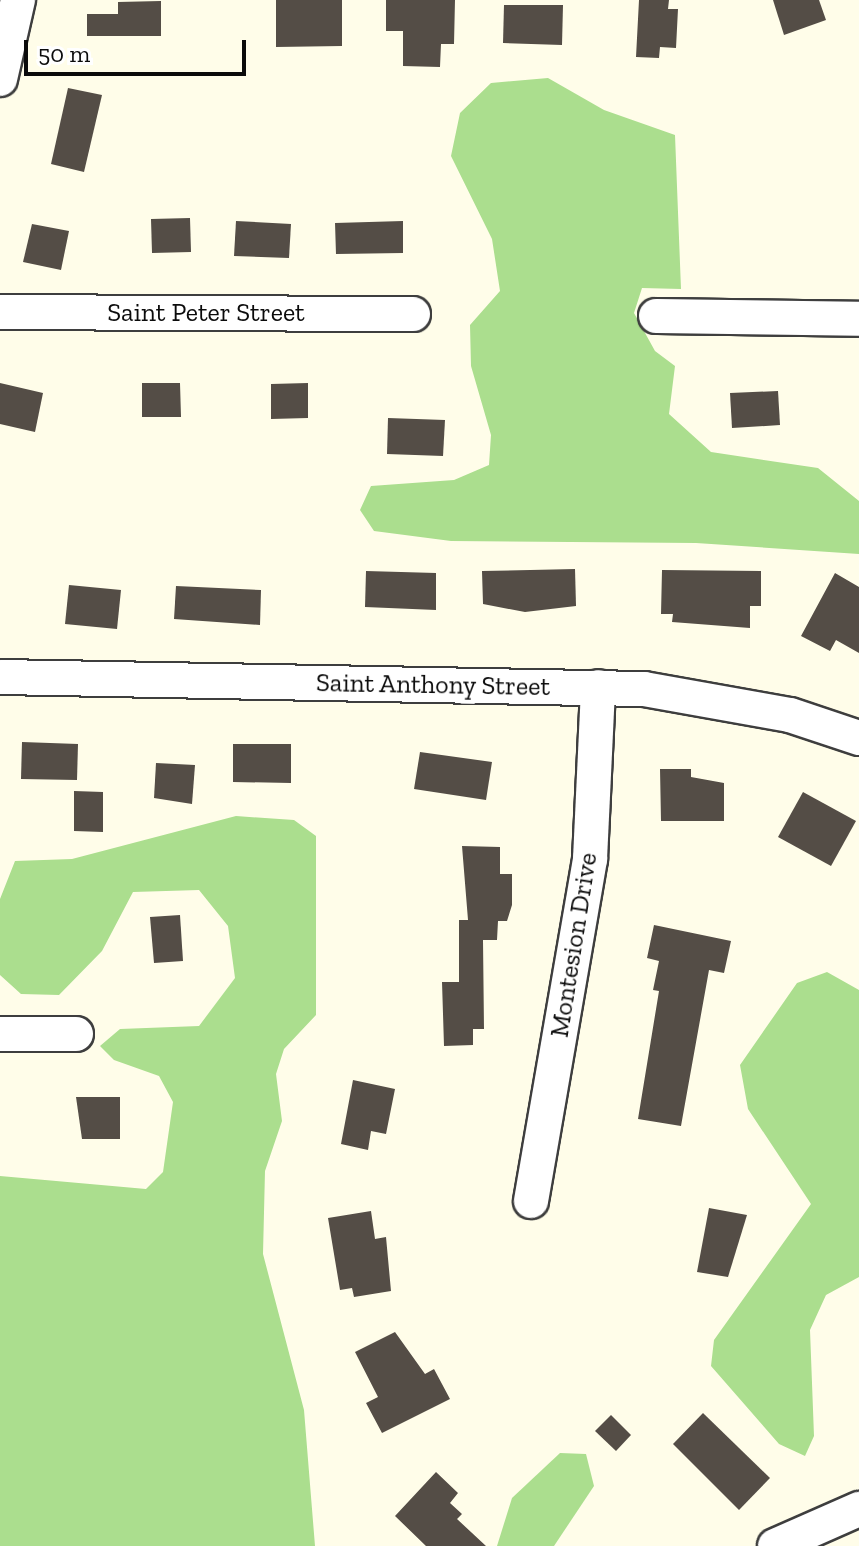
<!DOCTYPE html>
<style>
body{margin:0}
#map{position:relative;width:859px;height:1546px;overflow:hidden;background:#fffde9;font-family:"Zilla Slab",serif}
div>[style]{position:absolute}
.forest>*{inset:0;background:#abde8e}
.building>*{inset:0;background:#544d46}
.roads{filter:drop-shadow(2px 0 #3e3e3e) drop-shadow(-2px 0 #3e3e3e) drop-shadow(0 2px #3e3e3e) drop-shadow(0 -2px #3e3e3e)}
.minor>*{height:34px;margin:-17px;padding:0 17px;transform-origin:17px;border-radius:17px;background:#fff}
span{translate:-50% -50%;white-space:nowrap;text-align:center;line-height:1.15;-webkit-text-stroke:8px #fff;paint-order:stroke}
.street-label{font-size:26px;color:#0b0b0b}
.scale{position:absolute;left:24px;top:40px;width:222px;height:36px;box-sizing:border-box;border:4px solid #0b0b0b;border-top:0;padding-left:10px;font-size:24px;line-height:28px;white-space:nowrap;color:#0b0b0b;-webkit-text-stroke:6px #fff;paint-order:stroke}
</style>
<div id="map">
<div class="forest">
<div style="clip-path:polygon(548px 78px,604px 110px,675px 135px,681px 289px,642px 288px,634px 313px,655px 351px,675px 366px,669px 414px,711px 452px,818px 468px,859px 501px,859px 554px,696px 543px,451px 541px,374px 531px,360px 510px,371px 486px,454px 480px,489px 465px,491px 435px,471px 366px,470px 325px,500px 291px,492px 239px,451px 156px,460px 113px,491px 83px)"></div>
<div style="clip-path:polygon(236px 816px,294px 820px,316px 836px,316px 1015px,284px 1049px,276px 1074px,282px 1121px,265px 1171px,263px 1254px,304px 1410px,315px 1546px,0 1546px,0 1176px,146px 1189px,163px 1172px,173px 1102px,159px 1076px,114px 1060px,100px 1046px,120px 1029px,199px 1026px,235px 978px,228px 926px,199px 890px,133px 892px,102px 951px,59px 995px,21px 994px,0 975px,0 899px,15px 861px,72px 859px)"></div>
<div style="clip-path:polygon(827px 972px,859px 990px,859px 1277px,826px 1295px,810px 1330px,814px 1436px,805px 1456px,779px 1444px,711px 1366px,714px 1340px,811px 1204px,748px 1109px,740px 1065px,797px 983px)"></div>
<div style="clip-path:polygon(560px 1453px,586px 1454px,594px 1486px,554px 1546px,497px 1546px,512px 1498px)"></div>
</div>
<div class="building">
<div style="clip-path:polygon(276px 0,342px 0,342px 46px,276px 47px)"></div>
<div style="clip-path:polygon(386px 0,455px 0,454px 44px,441px 44px,440px 67px,403px 66px,403px 31px,386px 31px)"></div>
<div style="clip-path:polygon(639px 0,669px 0,668px 9px,678px 9px,676px 48px,660px 47px,659px 58px,636px 57px)"></div>
<div style="clip-path:polygon(773px 0,819px 0,826px 20px,784px 35px)"></div>
<div style="clip-path:polygon(161px 1px,161px 36px,87px 36px,87px 14px,118px 14px,118px 2px)"></div>
<div style="clip-path:polygon(504px 5px,563px 5px,562px 45px,503px 43px)"></div>
<div style="clip-path:polygon(68px 88px,102px 95px,84px 172px,51px 164px)"></div>
<div style="clip-path:polygon(190px 218px,191px 252px,152px 253px,151px 219px)"></div>
<div style="clip-path:polygon(236px 221px,291px 224px,289px 258px,234px 256px)"></div>
<div style="clip-path:polygon(403px 221px,403px 253px,336px 254px,335px 223px)"></div>
<div style="clip-path:polygon(32px 224px,69px 231px,61px 270px,23px 262px)"></div>
<div style="clip-path:polygon(0 383px,43px 393px,35px 432px,0 424px)"></div>
<div style="clip-path:polygon(142px 383px,180px 383px,181px 417px,142px 417px)"></div>
<div style="clip-path:polygon(308px 383px,308px 418px,271px 419px,271px 384px)"></div>
<div style="clip-path:polygon(778px 391px,780px 425px,732px 428px,730px 393px)"></div>
<div style="clip-path:polygon(388px 418px,445px 420px,443px 456px,387px 454px)"></div>
<div style="clip-path:polygon(575px 569px,576px 606px,525px 612px,483px 604px,482px 571px)"></div>
<div style="clip-path:polygon(662px 570px,761px 571px,761px 606px,750px 606px,750px 628px,672px 622px,673px 614px,661px 614px)"></div>
<div style="clip-path:polygon(366px 571px,436px 573px,436px 610px,365px 607px)"></div>
<div style="clip-path:polygon(835px 573px,859px 587px,859px 653px,836px 640px,830px 651px,801px 636px)"></div>
<div style="clip-path:polygon(69px 585px,121px 590px,117px 629px,65px 624px)"></div>
<div style="clip-path:polygon(176px 586px,261px 590px,260px 625px,174px 619px)"></div>
<div style="clip-path:polygon(22px 742px,78px 744px,77px 780px,21px 779px)"></div>
<div style="clip-path:polygon(233px 744px,291px 744px,291px 783px,233px 782px)"></div>
<div style="clip-path:polygon(420px 752px,492px 762px,486px 800px,414px 789px)"></div>
<div style="clip-path:polygon(156px 763px,195px 765px,192px 804px,154px 798px)"></div>
<div style="clip-path:polygon(660px 769px,691px 769px,691px 777px,724px 783px,724px 821px,661px 821px)"></div>
<div style="clip-path:polygon(74px 791px,103px 792px,103px 832px,74px 831px)"></div>
<div style="clip-path:polygon(803px 792px,856px 821px,831px 866px,778px 837px)"></div>
<div style="clip-path:polygon(462px 846px,500px 847px,500px 874px,512px 874px,512px 905px,507px 921px,498px 921px,497px 940px,483px 940px,484px 1029px,473px 1029px,473px 1045px,444px 1046px,442px 982px,459px 982px,459px 920px,468px 920px)"></div>
<div style="clip-path:polygon(180px 915px,183px 961px,154px 963px,150px 917px)"></div>
<div style="clip-path:polygon(654px 925px,731px 941px,724px 973px,709px 970px,681px 1126px,638px 1119px,659px 991px,653px 990px,659px 961px,647px 958px)"></div>
<div style="clip-path:polygon(353px 1080px,395px 1089px,386px 1134px,371px 1131px,368px 1150px,341px 1144px)"></div>
<div style="clip-path:polygon(76px 1097px,120px 1097px,120px 1139px,82px 1139px)"></div>
<div style="clip-path:polygon(709px 1208px,747px 1215px,728px 1277px,697px 1272px)"></div>
<div style="clip-path:polygon(371px 1211px,375px 1239px,386px 1237px,391px 1291px,354px 1297px,352px 1288px,340px 1290px,328px 1218px)"></div>
<div style="clip-path:polygon(395px 1332px,425px 1374px,434px 1369px,450px 1399px,382px 1433px,366px 1403px,378px 1397px,355px 1352px)"></div>
<div style="clip-path:polygon(703px 1413px,770px 1478px,739px 1510px,673px 1444px)"></div>
<div style="clip-path:polygon(611px 1415px,631px 1435px,616px 1451px,595px 1431px)"></div>
<div style="clip-path:polygon(436px 1472px,458px 1493px,450px 1503px,462px 1514px,457px 1519px,486px 1546px,426px 1546px,395px 1516px)"></div>
</div>
<div class="roads">
<div class="minor">
<div style="left:0;top:79px;width:81px;rotate:-77.2deg"></div>
<div style="left:0;top:312px;width:413px;rotate:0.3deg"></div>
<div style="left:656px;top:316px;width:203px;rotate:0.8deg"></div>
<div style="left:0;top:677px;width:644px;rotate:1.07deg"></div>
<div style="left:644px;top:689px;width:148px;rotate:10.1deg"></div>
<div style="left:790px;top:715px;width:73px;rotate:18.4deg"></div>
<div style="left:0;top:1034px;width:76px"></div>
<div style="left:531px;top:1201px;width:347px;rotate:-80.2deg"></div>
<div style="left:590px;top:859px;width:172px;rotate:-87.3deg"></div>
<div style="left:775px;top:1546px;width:92px;rotate:-23.8deg"></div>
</div>
</div>
<div class="street-label">
<span style="left:206px;top:313px">Saint Peter Street</span>
<span style="left:433px;top:685px;rotate:1deg">Saint Anthony Street</span>
<span style="left:574px;top:945px;rotate:-81deg">Montesion Drive</span>
</div>
<div class="scale">50 m</div>
</div>
